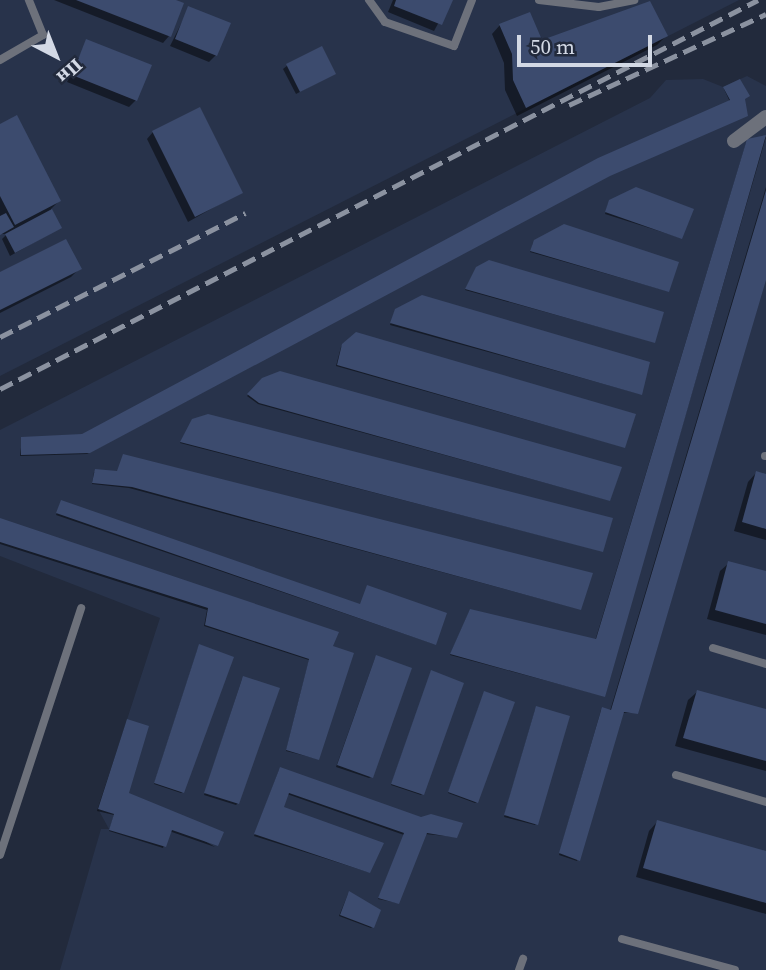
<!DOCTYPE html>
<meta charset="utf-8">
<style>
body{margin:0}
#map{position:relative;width:766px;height:970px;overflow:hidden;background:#222a3c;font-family:"Source Serif 4",serif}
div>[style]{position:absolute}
.built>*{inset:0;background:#28334b}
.shadow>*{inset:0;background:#0007}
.building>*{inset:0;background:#3c4b6e}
.service>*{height:8px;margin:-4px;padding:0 4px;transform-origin:4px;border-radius:4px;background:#6d717b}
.minor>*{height:14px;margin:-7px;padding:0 7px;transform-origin:7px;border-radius:7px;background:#6d717b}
.rail>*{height:5px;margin-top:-2.5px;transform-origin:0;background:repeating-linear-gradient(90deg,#8b92a0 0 14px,transparent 0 21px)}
span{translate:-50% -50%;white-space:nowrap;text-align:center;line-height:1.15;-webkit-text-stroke:5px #222a3c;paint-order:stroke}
.north{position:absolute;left:21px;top:21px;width:70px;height:70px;-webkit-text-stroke:5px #222a3c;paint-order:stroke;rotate:138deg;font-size:19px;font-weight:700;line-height:28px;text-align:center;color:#d3d9e5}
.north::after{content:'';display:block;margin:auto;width:24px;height:32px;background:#d3d9e5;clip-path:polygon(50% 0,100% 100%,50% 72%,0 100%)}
.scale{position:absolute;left:517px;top:35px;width:135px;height:32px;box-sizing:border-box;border:4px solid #d3d9e5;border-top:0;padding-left:9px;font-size:21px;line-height:24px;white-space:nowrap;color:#d3d9e5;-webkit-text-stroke:5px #222a3c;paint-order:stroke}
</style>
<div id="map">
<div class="built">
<div style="clip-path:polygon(0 0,739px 0,0 376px)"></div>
<div style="clip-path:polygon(747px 76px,766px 86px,766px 970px,60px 970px,101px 829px,109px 829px,98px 809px,160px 618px,0 556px,0 430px,650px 98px,666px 80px,703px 79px,723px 87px)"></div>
</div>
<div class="shadow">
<div style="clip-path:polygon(54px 0,171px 0,169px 36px,163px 43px)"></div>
<div style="clip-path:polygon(393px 0,451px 0,434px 31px,388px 12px)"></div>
<div style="clip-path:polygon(189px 8px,216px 55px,209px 62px,170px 46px)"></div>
<div style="clip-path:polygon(500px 25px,541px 42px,666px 36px,657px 45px,517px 116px,505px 90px,504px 63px,492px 34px)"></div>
<div style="clip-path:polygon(87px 41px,136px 100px,129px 107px,67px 82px)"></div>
<div style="clip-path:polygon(288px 65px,333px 74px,296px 94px,283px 69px)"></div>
<div style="clip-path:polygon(724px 89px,748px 96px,606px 177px,87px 454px,20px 456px,22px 439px,83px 435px,730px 102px)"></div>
<div style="clip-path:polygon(0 126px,59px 201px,51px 209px,60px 228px,10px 256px,2px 239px,7px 234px,0 234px)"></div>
<div style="clip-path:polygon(153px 132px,241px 192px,188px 222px,147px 139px)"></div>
<div style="clip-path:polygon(766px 137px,604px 696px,450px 655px,469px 612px,595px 641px,746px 143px)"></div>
<div style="clip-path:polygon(766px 187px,766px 274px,636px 713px,622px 713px,577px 861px,559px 855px,601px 710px,610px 711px)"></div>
<div style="clip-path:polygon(608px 204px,681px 238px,605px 214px)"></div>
<div style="clip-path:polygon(533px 243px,667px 291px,530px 252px)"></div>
<div style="clip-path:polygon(79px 269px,71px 277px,0 313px,0 274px)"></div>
<div style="clip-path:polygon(475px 271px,654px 342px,465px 290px)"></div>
<div style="clip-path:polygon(394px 313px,640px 394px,390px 325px)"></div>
<div style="clip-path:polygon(356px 334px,624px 447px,336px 366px,341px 347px)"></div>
<div style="clip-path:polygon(263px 380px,608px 500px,258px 404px,247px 396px)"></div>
<div style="clip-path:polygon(191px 423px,602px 551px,180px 443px)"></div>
<div style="clip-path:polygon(94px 472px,579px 609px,129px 488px,92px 484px)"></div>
<div style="clip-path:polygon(756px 473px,766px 476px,766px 540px,734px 531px,748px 482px)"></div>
<div style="clip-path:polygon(60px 504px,360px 606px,434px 644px,56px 515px)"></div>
<div style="clip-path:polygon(0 520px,331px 648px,318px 759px,286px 751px,309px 660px,204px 626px,207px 610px,0 544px)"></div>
<div style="clip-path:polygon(729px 563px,766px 573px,766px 635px,707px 619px,720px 571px)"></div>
<div style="clip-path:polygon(198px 648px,183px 792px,181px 793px,154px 784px)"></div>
<div style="clip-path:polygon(375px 658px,371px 777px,369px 778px,336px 767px)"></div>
<div style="clip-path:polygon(431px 672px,422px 794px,421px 795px,391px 785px)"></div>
<div style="clip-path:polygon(242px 679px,238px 803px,236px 805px,204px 795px)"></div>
<div style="clip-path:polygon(697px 692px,766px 711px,766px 771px,675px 746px,688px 700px)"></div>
<div style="clip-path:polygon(483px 695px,477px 802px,475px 803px,448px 793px)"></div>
<div style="clip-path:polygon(535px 710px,536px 824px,535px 825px,504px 817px)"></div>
<div style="clip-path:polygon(126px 723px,126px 794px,215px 847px,169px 831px,163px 848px,109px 831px,114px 815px,97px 811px)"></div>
<div style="clip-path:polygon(279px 770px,421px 819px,456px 837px,425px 834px,398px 903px,378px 899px,404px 835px,287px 794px,282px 808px,368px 872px,254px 836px)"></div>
<div style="clip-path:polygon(657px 822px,766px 853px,766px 914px,636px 877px,649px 831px)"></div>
<div style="clip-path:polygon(348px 894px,372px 927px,371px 928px,339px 916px)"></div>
</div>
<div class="building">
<div style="clip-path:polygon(76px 0,176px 0,184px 3px,171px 37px)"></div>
<div style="clip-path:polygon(396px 0,453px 0,442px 25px,394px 6px)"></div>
<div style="clip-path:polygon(650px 1px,668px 36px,526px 108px,513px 80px,512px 54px,499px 24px,530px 12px,542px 40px)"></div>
<div style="clip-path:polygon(188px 6px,231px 23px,217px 56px,175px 39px)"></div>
<div style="clip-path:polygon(86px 39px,152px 65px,137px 101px,72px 75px)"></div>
<div style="clip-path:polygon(322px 46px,336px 74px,300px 92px,286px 64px)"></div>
<div style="clip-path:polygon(740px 79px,750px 96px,745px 99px,748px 116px,610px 176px,90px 453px,21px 455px,21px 437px,82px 434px,598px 158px,730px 100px,723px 87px)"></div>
<div style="clip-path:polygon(200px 107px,243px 193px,195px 217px,152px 131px)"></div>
<div style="clip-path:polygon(17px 115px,61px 201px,15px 225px,0 196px,0 124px)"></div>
<div style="clip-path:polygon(766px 135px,605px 697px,450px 654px,470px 609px,596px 639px,747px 139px)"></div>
<div style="clip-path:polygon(636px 187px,694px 209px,682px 239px,605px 212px,609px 200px)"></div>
<div style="clip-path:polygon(766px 190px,766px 280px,638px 714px,624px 712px,580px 861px,559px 853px,602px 707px,611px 710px)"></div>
<div style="clip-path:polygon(52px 209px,62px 228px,15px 253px,5px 234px)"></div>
<div style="clip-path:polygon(6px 213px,14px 227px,0 235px,0 216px)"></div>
<div style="clip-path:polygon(564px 224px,679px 262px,669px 292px,530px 251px,534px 240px)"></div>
<div style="clip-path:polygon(66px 239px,82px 269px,0 310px,0 272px)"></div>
<div style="clip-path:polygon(489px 260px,664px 312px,655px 343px,465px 289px,476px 267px)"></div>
<div style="clip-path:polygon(422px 295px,650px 362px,642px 395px,390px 323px,395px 309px)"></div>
<div style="clip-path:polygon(356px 332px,636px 414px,625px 448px,337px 365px,342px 344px)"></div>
<div style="clip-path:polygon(280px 371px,622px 467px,610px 501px,259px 403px,247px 394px,262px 378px)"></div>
<div style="clip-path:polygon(208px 414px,613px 518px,603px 552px,180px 442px,192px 419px)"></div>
<div style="clip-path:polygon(123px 454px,593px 573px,581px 610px,132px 487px,92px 483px,95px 469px,117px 471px)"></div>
<div style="clip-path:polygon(756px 471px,766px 474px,766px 529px,742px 522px)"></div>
<div style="clip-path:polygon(61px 500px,360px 604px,367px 585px,447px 613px,436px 645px,56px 513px)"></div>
<div style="clip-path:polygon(0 518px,339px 632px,333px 646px,354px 653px,319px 760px,286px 750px,309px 659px,205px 625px,208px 608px,0 542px)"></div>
<div style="clip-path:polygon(728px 561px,766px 571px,766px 624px,715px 610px)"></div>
<div style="clip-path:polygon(199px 644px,234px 657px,184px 793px,154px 783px)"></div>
<div style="clip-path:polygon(376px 655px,412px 668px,373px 778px,337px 765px)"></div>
<div style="clip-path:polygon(431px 670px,464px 683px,424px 795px,391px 784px)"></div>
<div style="clip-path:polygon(243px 676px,280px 688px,239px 804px,204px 793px)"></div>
<div style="clip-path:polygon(697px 690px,766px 709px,766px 761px,683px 738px)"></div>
<div style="clip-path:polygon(484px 691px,515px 702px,478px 803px,448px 792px)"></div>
<div style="clip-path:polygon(536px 706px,570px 716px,538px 825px,504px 815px)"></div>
<div style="clip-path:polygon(127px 719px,149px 726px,129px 793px,224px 832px,218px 846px,172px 830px,166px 847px,109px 830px,114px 814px,98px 809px)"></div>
<div style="clip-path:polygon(280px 767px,421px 817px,431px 814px,463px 823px,457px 838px,427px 833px,399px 904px,378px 898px,404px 833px,289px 793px,284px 807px,384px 843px,370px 873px,254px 834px)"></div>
<div style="clip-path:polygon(657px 820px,766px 851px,766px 903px,643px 868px)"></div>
<div style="clip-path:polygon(349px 891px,381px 910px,374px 928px,340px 915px)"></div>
</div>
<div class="service">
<div style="left:369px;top:0;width:27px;rotate:54deg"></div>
<div style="left:385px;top:22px;width:73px;rotate:19.2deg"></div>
<div style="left:454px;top:46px;width:49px;rotate:-68.6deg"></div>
<div style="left:539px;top:0;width:60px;rotate:6.7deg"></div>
<div style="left:599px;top:7px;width:36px;rotate:-11deg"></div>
<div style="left:0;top:60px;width:50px;rotate:-30.2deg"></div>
<div style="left:43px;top:35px;width:38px;rotate:-112deg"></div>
<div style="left:765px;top:456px;width:1px"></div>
<div style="left:713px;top:648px;width:55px;rotate:16.8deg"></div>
<div style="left:676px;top:775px;width:94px;rotate:16.7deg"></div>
<div style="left:0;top:855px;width:260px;rotate:-71.8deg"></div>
<div style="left:622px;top:939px;width:117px;rotate:15.3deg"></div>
<div style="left:519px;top:970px;width:12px;rotate:-70deg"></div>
</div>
<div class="minor">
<div style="left:734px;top:141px;width:40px;rotate:-37deg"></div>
</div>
<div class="rail">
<div style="left:569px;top:105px;width:217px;rotate:-24.8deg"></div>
<div style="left:0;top:337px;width:275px;rotate:-26.8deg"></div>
<div style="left:0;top:389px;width:852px;rotate:-27.17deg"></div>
</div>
<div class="north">Пн</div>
<div class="scale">50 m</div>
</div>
